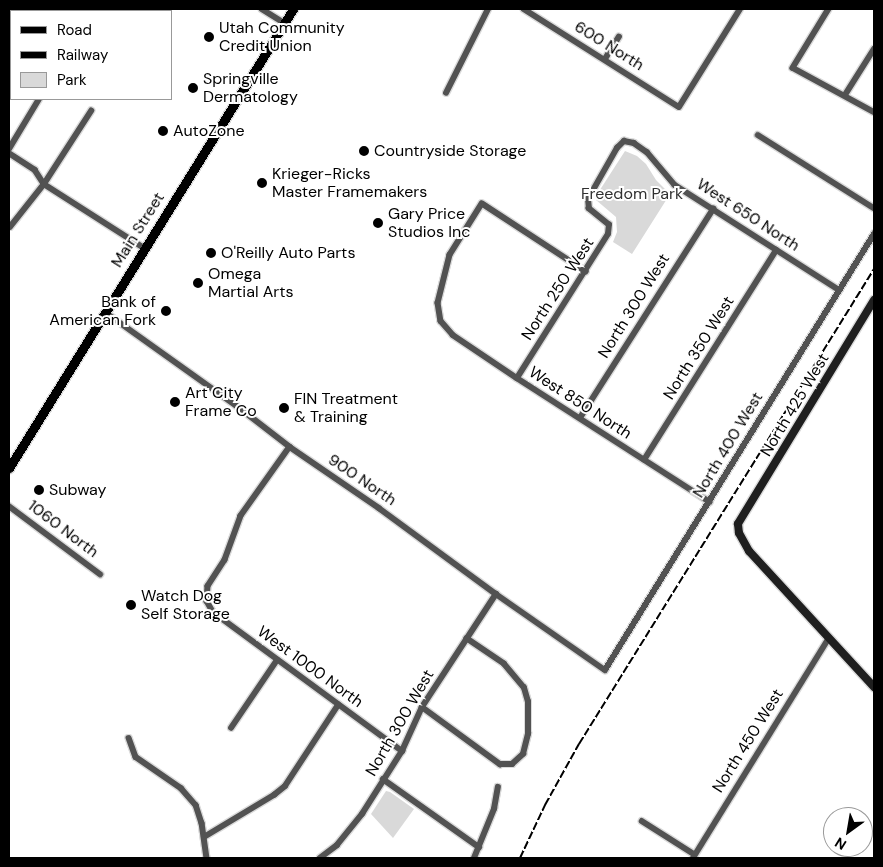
<!DOCTYPE html>
<style>
body{margin:0}
#map{position:relative;width:883px;height:867px;overflow:hidden;background:#fff;font-family:"DM Sans",sans-serif}
div>[style]{position:absolute}
.green>*{inset:0;background:#d9d9d9}
.roads{filter:drop-shadow(1px 0 #dbdbdb) drop-shadow(-1px 0 #dbdbdb) drop-shadow(0 1px #dbdbdb) drop-shadow(0 -1px #dbdbdb)}
.street>*{height:5.5px;margin:-2.75px;padding:0 2.75px;transform-origin:2.75px;border-radius:2.75px;background:#525252}
.secondary>*{height:8px;margin:-4px;padding:0 4px;transform-origin:4px;border-radius:4px;background:#1f1f1f}
.primary>*{height:9px;margin:-4.5px;padding:0 4.5px;transform-origin:4.5px;border-radius:4.5px;background:#000}
.rail>*{height:2px;margin-top:-1px;transform-origin:0;background:repeating-linear-gradient(90deg,#000 0 8px,transparent 0 10.5px)}
.dots>*{width:14px;height:14px;translate:-50% -50%;box-sizing:border-box;border:2px solid #fff;border-radius:50%}
span{translate:-50% -50%;white-space:nowrap;text-align:center;line-height:1.15;-webkit-text-stroke:4px #fff;paint-order:stroke}
.poi-label{font-size:16px;color:#000}
.left{translate:0 -50%;text-align:left}
.right{translate:-100% -50%;text-align:right}
.street-label{font-size:16px;color:#000}
.park-label{font-size:16px;color:#303030}
.frame{position:absolute;inset:0;border:10px solid #000;pointer-events:none}
.legend{position:absolute;left:10px;top:10px;width:162px;height:90px;box-sizing:border-box;background:#fff;border:1px solid #999;margin:0;padding:6px 9px;list-style:none;font-size:15px;color:#000}
.legend li{display:flex;align-items:center;gap:10px;height:25px}
.legend b{width:25px;border:1px solid #999}
.north{position:absolute;left:823px;top:807px;width:50px;height:50px;box-sizing:border-box;background:#fff;border:1px solid #999;border-radius:50%;rotate:212deg;font-size:14px;font-weight:700;line-height:20px;text-align:center;color:#000}
.north::after{content:'';display:block;margin:auto;width:18px;height:22px;background:#000;clip-path:polygon(50% 0,100% 100%,50% 72%,0 100%)}
</style>
<div id="map">
<div class="green">
<div style="clip-path:polygon(625px 151px,637px 156px,646px 164px,656px 180px,670px 194px,632px 254px,613px 242px,617px 232px,616px 217px,596px 200px,596px 196px)"></div>
<div style="clip-path:polygon(386px 791px,390px 792px,414px 809px,393px 838px,371px 814px)"></div>
</div>
<div class="roads">
<div class="street">
<div style="left:262px;top:9px;width:26px;rotate:32deg"></div>
<div style="left:524px;top:9px;width:183px;rotate:32.3deg"></div>
<div style="left:679px;top:107px;width:115px;rotate:-58.1deg"></div>
<div style="left:829px;top:9px;width:69px;rotate:121.4deg"></div>
<div style="left:793px;top:68px;width:92px;rotate:28.5deg"></div>
<div style="left:9px;top:11px;width:2px;rotate:27deg"></div>
<div style="left:69px;top:11px;width:2px;rotate:-63deg"></div>
<div style="left:149px;top:11px;width:3px;rotate:-45deg"></div>
<div style="left:605px;top:59px;width:26px;rotate:-58deg"></div>
<div style="left:446px;top:93px;width:94px;rotate:-63.4deg"></div>
<div style="left:845px;top:95px;width:54px;rotate:-57.8deg"></div>
<div style="left:758px;top:135px;width:137px;rotate:32.2deg"></div>
<div style="left:9px;top:149px;width:58px;rotate:-59deg"></div>
<div style="left:9px;top:153px;width:31px;rotate:33deg"></div>
<div style="left:35px;top:170px;width:17px;rotate:57deg"></div>
<div style="left:44px;top:184px;width:119px;rotate:32.6deg"></div>
<div style="left:10px;top:227px;width:55px;rotate:-51.7deg"></div>
<div style="left:44px;top:184px;width:87px;rotate:-57.2deg"></div>
<div style="left:586px;top:272px;width:124px;rotate:-146.8deg"></div>
<div style="left:482px;top:204px;width:60px;rotate:122.1deg"></div>
<div style="left:450px;top:255px;width:49px;rotate:104deg"></div>
<div style="left:438px;top:303px;width:18px;rotate:81deg"></div>
<div style="left:441px;top:321px;width:18px;rotate:49deg"></div>
<div style="left:453px;top:335px;width:77px;rotate:33.9deg"></div>
<div style="left:517px;top:378px;width:229px;rotate:32.7deg"></div>
<div style="left:105px;top:312px;width:162px;rotate:35.5deg"></div>
<div style="left:237px;top:406px;width:67px;rotate:37.7deg"></div>
<div style="left:290px;top:447px;width:108px;rotate:34.4deg"></div>
<div style="left:379px;top:508px;width:145px;rotate:36.3deg"></div>
<div style="left:496px;top:594px;width:133px;rotate:34.9deg"></div>
<div style="left:605px;top:670px;width:512px;rotate:-58.33deg"></div>
<div style="left:517px;top:378px;width:170px;rotate:-57.7deg"></div>
<div style="left:608px;top:234px;width:9px;rotate:-84deg"></div>
<div style="left:609px;top:225px;width:26px;rotate:-141deg"></div>
<div style="left:589px;top:209px;width:10px;rotate:-96deg"></div>
<div style="left:588px;top:199px;width:59px;rotate:-60.4deg"></div>
<div style="left:617px;top:148px;width:10px;rotate:-45deg"></div>
<div style="left:624px;top:141px;width:10px;rotate:11deg"></div>
<div style="left:634px;top:143px;width:16px;rotate:35deg"></div>
<div style="left:647px;top:152px;width:43px;rotate:49.7deg"></div>
<div style="left:675px;top:185px;width:195px;rotate:32.6deg"></div>
<div style="left:580px;top:418px;width:248px;rotate:-57.5deg"></div>
<div style="left:290px;top:447px;width:85px;rotate:125.4deg"></div>
<div style="left:241px;top:516px;width:47px;rotate:110deg"></div>
<div style="left:225px;top:560px;width:31px;rotate:123deg"></div>
<div style="left:208px;top:586px;width:15px;rotate:94deg"></div>
<div style="left:207px;top:601px;width:13px;rotate:61deg"></div>
<div style="left:213px;top:612px;width:235px;rotate:36.3deg"></div>
<div style="left:644px;top:460px;width:248px;rotate:-57.8deg"></div>
<div style="left:9px;top:506px;width:114px;rotate:36.8deg"></div>
<div style="left:422px;top:707px;width:97px;rotate:36.2deg"></div>
<div style="left:500px;top:764px;width:12px"></div>
<div style="left:512px;top:764px;width:15px;rotate:-42deg"></div>
<div style="left:523px;top:754px;width:21px;rotate:-76deg"></div>
<div style="left:528px;top:734px;width:32px;rotate:-90deg"></div>
<div style="left:528px;top:702px;width:15px;rotate:-106deg"></div>
<div style="left:524px;top:688px;width:31px;rotate:-130deg"></div>
<div style="left:504px;top:664px;width:45px;rotate:-146deg"></div>
<div style="left:231px;top:728px;width:82px;rotate:-55.9deg"></div>
<div style="left:129px;top:738px;width:20px;rotate:70deg"></div>
<div style="left:136px;top:757px;width:55px;rotate:34.6deg"></div>
<div style="left:181px;top:788px;width:23px;rotate:49deg"></div>
<div style="left:196px;top:805px;width:19px;rotate:72deg"></div>
<div style="left:202px;top:823px;width:35px;rotate:82deg"></div>
<div style="left:383px;top:779px;width:118px;rotate:35.3deg"></div>
<div style="left:642px;top:821px;width:62px;rotate:32.4deg"></div>
<div style="left:204px;top:837px;width:82px;rotate:-31deg"></div>
<div style="left:274px;top:795px;width:14px;rotate:-39deg"></div>
<div style="left:285px;top:786px;width:97px;rotate:-56.8deg"></div>
<div style="left:320px;top:858px;width:21px;rotate:-37deg"></div>
<div style="left:337px;top:845px;width:40px;rotate:-51deg"></div>
<div style="left:362px;top:814px;width:75px;rotate:-57.6deg"></div>
<div style="left:402px;top:751px;width:48px;rotate:-65.6deg"></div>
<div style="left:422px;top:707px;width:135px;rotate:-56.8deg"></div>
<div style="left:474px;top:858px;width:53px;rotate:-67.8deg"></div>
<div style="left:494px;top:809px;width:22px;rotate:-80deg"></div>
<div style="left:693px;top:858px;width:257px;rotate:-58.3deg"></div>
</div>
<div class="secondary">
<div style="left:874px;top:300px;width:262px;rotate:121.3deg"></div>
<div style="left:738px;top:524px;width:9px;rotate:84deg"></div>
<div style="left:739px;top:533px;width:21px;rotate:61deg"></div>
<div style="left:749px;top:551px;width:185px;rotate:47.4deg"></div>
</div>
<div class="primary">
<div style="left:9px;top:468px;width:540px;rotate:-58.25deg"></div>
</div>
</div>
<div class="rail">
<div style="left:520px;top:858px;width:59px;rotate:-64.7deg"></div>
<div style="left:545px;top:805px;width:70px;rotate:-60.9deg"></div>
<div style="left:579px;top:744px;width:559px;rotate:-58.16deg"></div>
</div>
<div class="dots">
<div style="left:209px;top:37px;background:#000"></div>
<div style="left:193px;top:88px;background:#000"></div>
<div style="left:163px;top:131px;background:#000"></div>
<div style="left:364px;top:151px;background:#000"></div>
<div style="left:262px;top:183px;background:#000"></div>
<div style="left:378px;top:223px;background:#000"></div>
<div style="left:211px;top:253px;background:#000"></div>
<div style="left:198px;top:283px;background:#000"></div>
<div style="left:166px;top:311px;background:#000"></div>
<div style="left:175px;top:402px;background:#000"></div>
<div style="left:284px;top:408px;background:#000"></div>
<div style="left:39px;top:490px;background:#000"></div>
<div style="left:131px;top:605px;background:#000"></div>
</div>
<div class="poi-label">
<span class="left" style="left:219px;top:37px">Utah Community<br>Credit Union</span>
<span class="left" style="left:203px;top:88px">Springville<br>Dermatology</span>
<span class="left" style="left:173px;top:131px">AutoZone</span>
<span class="left" style="left:374px;top:151px">Countryside Storage</span>
<span class="left" style="left:272px;top:183px">Krieger-Ricks<br>Master Framemakers</span>
<span class="left" style="left:388px;top:223px">Gary Price<br>Studios Inc</span>
<span class="left" style="left:221px;top:253px">O'Reilly Auto Parts</span>
<span class="left" style="left:208px;top:283px">Omega<br>Martial Arts</span>
<span class="right" style="left:156px;top:311px">Bank of<br>American Fork</span>
<span class="left" style="left:185px;top:402px">Art City<br>Frame Co</span>
<span class="left" style="left:294px;top:408px">FIN Treatment<br>&amp; Training</span>
<span class="left" style="left:49px;top:490px">Subway</span>
<span class="left" style="left:141px;top:605px">Watch Dog<br>Self Storage</span>
</div>
<div class="street-label">
<span style="left:609px;top:46px;rotate:32deg">600 North</span>
<span style="left:748px;top:215px;rotate:33deg">West 650 North</span>
<span style="left:138px;top:230px;rotate:-58deg">Main Street</span>
<span style="left:558px;top:289px;rotate:-57deg">North 250 West</span>
<span style="left:634px;top:306px;rotate:-58deg">North 300 West</span>
<span style="left:699px;top:348px;rotate:-58deg">North 350 West</span>
<span style="left:580px;top:403px;rotate:33deg">West 850 North</span>
<span style="left:795px;top:405px;rotate:-59deg">North 425 West</span>
<span style="left:728px;top:445px;rotate:-59deg">North 400 West</span>
<span style="left:362px;top:480px;rotate:34deg">900 North</span>
<span style="left:63px;top:529px;rotate:37deg">1060 North</span>
<span style="left:310px;top:667px;rotate:36deg">West 1000 North</span>
<span style="left:400px;top:723px;rotate:-60deg">North 300 West</span>
<span style="left:748px;top:741px;rotate:-58deg">North 450 West</span>
</div>
<div class="park-label">
<span style="left:632px;top:194px">Freedom Park</span>
</div>
<div class="frame"></div>
<ul class="legend">
<li><b style="height:6px;background:#000"></b>Road</li>
<li><b style="height:6px;background:#000"></b>Railway</li>
<li><b style="height:14px;background:#d9d9d9"></b>Park</li>
</ul>
<div class="north">N</div>
</div>
